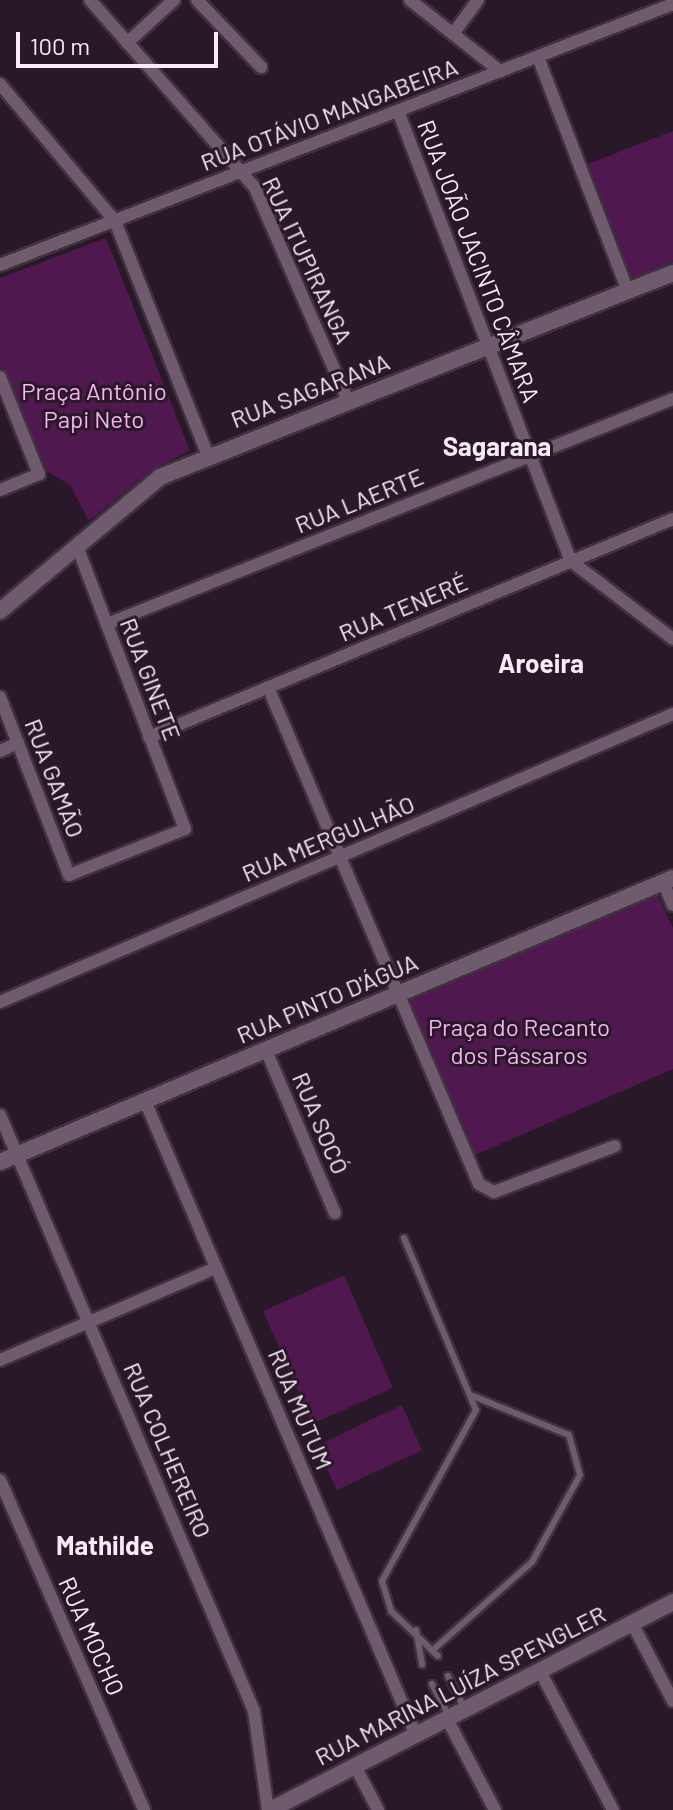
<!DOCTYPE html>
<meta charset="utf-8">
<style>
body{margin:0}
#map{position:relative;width:673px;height:1810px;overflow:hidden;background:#291828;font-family:Barlow,sans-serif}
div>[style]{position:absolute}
.green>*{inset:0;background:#4f184e}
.roads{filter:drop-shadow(2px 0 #3f323f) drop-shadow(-2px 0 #3f323f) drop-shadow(0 2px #3f323f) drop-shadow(0 -2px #3f323f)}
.service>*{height:6px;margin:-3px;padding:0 3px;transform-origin:3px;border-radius:3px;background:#705b6e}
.minor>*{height:12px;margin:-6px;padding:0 6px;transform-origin:6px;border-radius:6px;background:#705b6e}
.tertiary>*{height:16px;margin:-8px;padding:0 8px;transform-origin:8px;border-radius:8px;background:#705b6e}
span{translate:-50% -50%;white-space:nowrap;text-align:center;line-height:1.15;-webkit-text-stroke:6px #291828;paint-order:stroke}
.street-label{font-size:24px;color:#f7ebf6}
.park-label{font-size:24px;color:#f7b4f3}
.neighbourhood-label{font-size:26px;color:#f7ebf6;font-weight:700}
.scale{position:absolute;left:16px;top:32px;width:202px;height:36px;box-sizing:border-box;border:4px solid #f7ebf6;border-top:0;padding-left:10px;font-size:24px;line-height:28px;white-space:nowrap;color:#f7ebf6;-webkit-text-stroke:6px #291828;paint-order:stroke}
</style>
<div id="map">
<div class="green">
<div style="clip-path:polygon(673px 131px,673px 267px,633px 282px,588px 164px)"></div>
<div style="clip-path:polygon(106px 238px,190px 451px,153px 469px,89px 521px,70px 485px,40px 467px,0 366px,0 278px)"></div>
<div style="clip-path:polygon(657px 893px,673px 928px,673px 1069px,468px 1158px,403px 994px)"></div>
<div style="clip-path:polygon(344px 1275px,393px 1388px,312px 1424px,263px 1311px)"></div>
<div style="clip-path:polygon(402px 1405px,422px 1450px,337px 1490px,316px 1446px)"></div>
</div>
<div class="roads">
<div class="service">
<div style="left:404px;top:1238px;width:186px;rotate:67.3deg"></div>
<div style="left:476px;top:1410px;width:195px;rotate:118.8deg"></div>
<div style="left:382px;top:1581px;width:31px;rotate:73deg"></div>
<div style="left:391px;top:1611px;width:65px;rotate:43.8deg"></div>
<div style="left:416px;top:1630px;width:35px;rotate:80deg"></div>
<div style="left:434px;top:1649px;width:131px;rotate:-41.6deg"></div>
<div style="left:532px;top:1562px;width:99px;rotate:-61.1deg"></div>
<div style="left:580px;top:1475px;width:41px;rotate:-105.4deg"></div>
<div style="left:569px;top:1435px;width:104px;rotate:-157.9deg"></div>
<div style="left:448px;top:1676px;width:34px;rotate:63deg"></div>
<div style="left:432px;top:1684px;width:34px;rotate:62deg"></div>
</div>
<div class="minor">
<div style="left:90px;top:0;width:250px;rotate:48.7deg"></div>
<div style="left:255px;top:188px;width:232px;rotate:66.4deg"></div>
<div style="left:197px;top:0;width:93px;rotate:46.3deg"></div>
<div style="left:410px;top:0;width:115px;rotate:38.3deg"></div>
<div style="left:453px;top:34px;width:42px;rotate:-53.7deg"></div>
<div style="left:127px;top:43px;width:64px;rotate:-42.5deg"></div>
<div style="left:538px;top:57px;width:251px;rotate:69deg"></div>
<div style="left:0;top:84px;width:179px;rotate:50deg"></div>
<div style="left:115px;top:221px;width:253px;rotate:68.4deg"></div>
<div style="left:398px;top:111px;width:482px;rotate:69deg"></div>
<div style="left:571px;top:561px;width:128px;rotate:37.4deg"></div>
<div style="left:0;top:265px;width:722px;rotate:-21.2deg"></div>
<div style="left:0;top:377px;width:105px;rotate:68.1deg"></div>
<div style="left:39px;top:474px;width:42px;rotate:157.7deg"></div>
<div style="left:107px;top:624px;width:609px;rotate:-21.68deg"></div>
<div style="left:268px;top:687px;width:540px;rotate:67deg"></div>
<div style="left:479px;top:1184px;width:17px;rotate:28deg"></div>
<div style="left:494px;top:1192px;width:129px;rotate:-20.8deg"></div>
<div style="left:0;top:697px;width:191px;rotate:68.8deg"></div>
<div style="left:69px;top:875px;width:125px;rotate:-21.6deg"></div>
<div style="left:185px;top:829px;width:303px;rotate:-110.9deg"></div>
<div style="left:149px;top:737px;width:568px;rotate:-22.59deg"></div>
<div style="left:0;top:751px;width:20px;rotate:-24deg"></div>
<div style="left:663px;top:882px;width:25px;rotate:67deg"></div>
<div style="left:0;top:1002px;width:732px;rotate:-23.17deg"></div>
<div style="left:266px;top:1050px;width:177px;rotate:67.1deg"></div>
<div style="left:145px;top:1101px;width:689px;rotate:66.86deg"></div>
<div style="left:0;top:1115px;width:648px;rotate:66.92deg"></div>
<div style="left:254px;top:1711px;width:100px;rotate:82deg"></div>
<div style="left:0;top:1360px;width:235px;rotate:-23.1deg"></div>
<div style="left:0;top:1480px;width:360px;rotate:66.4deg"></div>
<div style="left:632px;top:1623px;width:88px;rotate:62.3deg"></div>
<div style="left:540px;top:1671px;width:157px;rotate:62.3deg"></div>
<div style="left:447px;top:1719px;width:103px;rotate:62.2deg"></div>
<div style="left:355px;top:1766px;width:50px;rotate:62.4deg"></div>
</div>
<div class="tertiary">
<div style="left:0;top:611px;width:209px;rotate:-39.9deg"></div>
<div style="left:160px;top:477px;width:552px;rotate:-21.69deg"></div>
<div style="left:0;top:1162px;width:730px;rotate:-22.88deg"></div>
<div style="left:270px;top:1810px;width:454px;rotate:-27.3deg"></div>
</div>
</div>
<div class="street-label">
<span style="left:329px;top:114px;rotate:-21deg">RUA OTÁVIO MANGABEIRA</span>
<span style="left:308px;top:260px;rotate:65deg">RUA ITUPIRANGA</span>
<span style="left:479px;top:261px;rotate:69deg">RUA JOÃO JACINTO CÂMARA</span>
<span style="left:310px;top:390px;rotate:-21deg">RUA SAGARANA</span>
<span style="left:359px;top:500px;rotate:-22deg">RUA LAERTE</span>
<span style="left:403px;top:607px;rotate:-23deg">RUA TENERÉ</span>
<span style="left:151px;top:679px;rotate:69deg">RUA GINETE</span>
<span style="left:55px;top:778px;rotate:69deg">RUA GAMÃO</span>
<span style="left:328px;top:838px;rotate:-23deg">RUA MERGULHÃO</span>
<span style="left:327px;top:998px;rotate:-23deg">RUA PINTO D'ÁGUA</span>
<span style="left:321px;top:1123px;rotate:67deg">RUA SOCÓ</span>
<span style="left:301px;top:1409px;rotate:67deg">RUA MUTUM</span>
<span style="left:168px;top:1450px;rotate:67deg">RUA COLHEREIRO</span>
<span style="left:92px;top:1636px;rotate:66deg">RUA MOCHO</span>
<span style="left:460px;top:1685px;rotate:-27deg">RUA MARINA LUÍZA SPENGLER</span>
</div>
<div class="park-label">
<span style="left:94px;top:405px">Praça Antônio<br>Papi Neto</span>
<span style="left:519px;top:1041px">Praça do Recanto<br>dos Pássaros</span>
</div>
<div class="neighbourhood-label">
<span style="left:497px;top:446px">Sagarana</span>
<span style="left:541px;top:663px">Aroeira</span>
<span style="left:105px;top:1545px">Mathilde</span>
</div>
<div class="scale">100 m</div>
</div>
